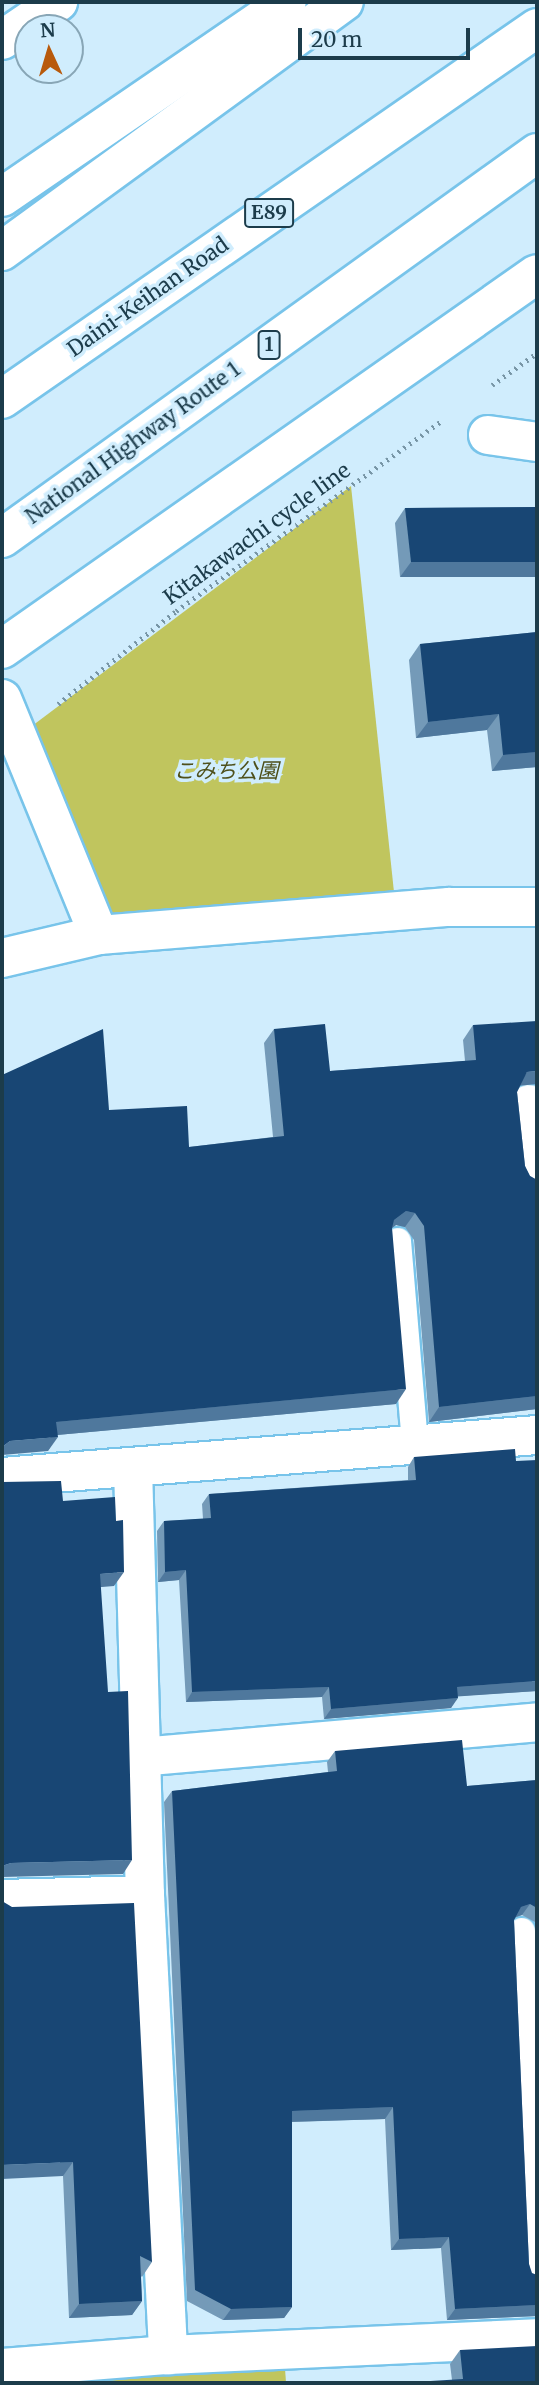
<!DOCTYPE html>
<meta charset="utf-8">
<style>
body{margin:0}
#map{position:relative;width:539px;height:2385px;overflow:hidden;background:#d0edfd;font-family:Merriweather,"Noto Sans JP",serif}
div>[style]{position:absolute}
.green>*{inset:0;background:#c0c55e}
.path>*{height:4.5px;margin-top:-2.25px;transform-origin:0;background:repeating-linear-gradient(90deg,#7896a6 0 2px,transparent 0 7px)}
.roads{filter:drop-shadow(2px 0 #78c4ea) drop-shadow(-2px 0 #78c4ea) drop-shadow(0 2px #78c4ea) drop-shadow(0 -2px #78c4ea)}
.lane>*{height:26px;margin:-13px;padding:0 13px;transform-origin:13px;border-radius:13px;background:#fff}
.street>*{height:38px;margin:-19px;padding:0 19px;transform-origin:19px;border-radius:19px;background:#fff}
.secondary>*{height:38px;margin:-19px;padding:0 19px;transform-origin:19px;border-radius:19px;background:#fff}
.highway>*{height:38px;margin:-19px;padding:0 19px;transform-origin:19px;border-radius:19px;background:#fff}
.wall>*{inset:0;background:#749ab8}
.shaded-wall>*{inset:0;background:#4f789d}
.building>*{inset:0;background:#184674}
span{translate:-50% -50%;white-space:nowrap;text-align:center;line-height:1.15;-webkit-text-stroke:7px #d0edfd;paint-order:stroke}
.shield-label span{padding:2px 5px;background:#d0edfd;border:2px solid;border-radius:5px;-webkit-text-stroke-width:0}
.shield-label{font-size:19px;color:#1c3c4b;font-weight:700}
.street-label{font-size:21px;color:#1c3c4b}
.park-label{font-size:21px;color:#4e501a;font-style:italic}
.frame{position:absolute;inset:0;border:4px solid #1c3c4b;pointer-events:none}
.north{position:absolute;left:14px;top:14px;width:70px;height:70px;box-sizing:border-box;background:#d0edfd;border:2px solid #88a6b6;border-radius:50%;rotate:356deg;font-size:19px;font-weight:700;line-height:28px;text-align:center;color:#1c3c4b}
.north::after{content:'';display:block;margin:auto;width:24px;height:32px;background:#b85a0c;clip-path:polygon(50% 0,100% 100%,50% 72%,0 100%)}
.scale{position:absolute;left:298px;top:28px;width:172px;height:32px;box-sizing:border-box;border:4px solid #1c3c4b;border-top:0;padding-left:9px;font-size:21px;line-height:24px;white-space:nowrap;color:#1c3c4b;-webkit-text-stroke:5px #d0edfd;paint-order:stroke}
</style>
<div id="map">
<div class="green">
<div style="clip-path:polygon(351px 486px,396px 911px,99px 935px,16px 738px)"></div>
<div style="clip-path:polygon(285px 2368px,286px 2383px,43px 2383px)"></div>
</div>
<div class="path">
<div style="left:492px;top:385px;width:55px;rotate:-35.4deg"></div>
<div style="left:58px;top:704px;width:150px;rotate:-38.2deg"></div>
<div style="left:176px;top:611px;width:325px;rotate:-35.6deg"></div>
</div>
<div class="roads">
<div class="lane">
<div style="left:398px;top:1241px;width:205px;rotate:85.2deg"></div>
<div style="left:522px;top:1931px;width:344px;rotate:87.5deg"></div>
</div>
<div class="street">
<div style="left:2px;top:40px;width:68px;rotate:-34.2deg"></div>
<div style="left:488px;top:435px;width:49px;rotate:8.1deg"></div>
<div style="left:2px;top:649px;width:653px;rotate:-35.03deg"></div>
<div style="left:2px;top:699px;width:255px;rotate:67.7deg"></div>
<div style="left:529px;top:1104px;width:73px;rotate:83.7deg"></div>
<div style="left:133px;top:1467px;width:428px;rotate:88.4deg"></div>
<div style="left:145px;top:1895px;width:461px;rotate:87.1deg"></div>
<div style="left:2px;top:1477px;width:537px;rotate:-4.49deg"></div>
<div style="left:140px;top:1757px;width:399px;rotate:-5deg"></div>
<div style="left:2px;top:1899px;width:143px;rotate:-1.6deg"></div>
<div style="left:2px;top:2368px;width:167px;rotate:-4.5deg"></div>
<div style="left:168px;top:2355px;width:369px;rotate:-2.6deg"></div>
</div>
<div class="secondary">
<div style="left:2px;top:958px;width:100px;rotate:-13.3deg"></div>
<div style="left:99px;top:935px;width:351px;rotate:-4.6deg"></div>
<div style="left:449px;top:907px;width:88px"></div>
</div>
<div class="highway">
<div style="left:2px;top:197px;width:345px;rotate:-34.4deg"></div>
<div style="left:2px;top:251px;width:423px;rotate:-36.1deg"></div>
<div style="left:2px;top:399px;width:651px;rotate:-34.74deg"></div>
<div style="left:2px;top:538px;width:659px;rotate:-35.74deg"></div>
</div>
</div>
<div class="wall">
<div style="clip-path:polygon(537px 507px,400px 577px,395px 523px,405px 508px)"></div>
<div style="clip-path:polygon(537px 632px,537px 767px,492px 771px,487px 730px,416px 738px,409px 660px,420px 644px)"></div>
<div style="clip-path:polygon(473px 1025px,520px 1086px,517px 1092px,525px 1166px,530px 1176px,537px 1180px,537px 1409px,429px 1422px,414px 1240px,405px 1227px,396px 1225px,392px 1228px,396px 1404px,57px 1435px,48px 1451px,109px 1110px,189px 1147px,273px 1137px,264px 1043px,274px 1029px,330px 1071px,465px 1061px,463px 1040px)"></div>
<div style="clip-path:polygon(414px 1457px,537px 1691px,458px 1696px,451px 1708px,324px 1719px,322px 1697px,186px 1702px,179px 1580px,158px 1582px,157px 1531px,164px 1521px,203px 1519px,202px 1504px,209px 1494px,408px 1480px,408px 1467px)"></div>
<div style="clip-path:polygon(335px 1751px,467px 1786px,537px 1780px,537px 1970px,535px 1922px,522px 1915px,516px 1917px,514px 1920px,529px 2264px,537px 2316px,447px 2320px,441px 2248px,391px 2250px,385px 2119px,292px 2122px,292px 2307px,284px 2318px,223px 2320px,187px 2301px,164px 1802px,172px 1791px,328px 1772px,327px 1762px)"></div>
<div style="clip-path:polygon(2px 1901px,152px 2262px,142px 2277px,141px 2276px,142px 2301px,132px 2315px,69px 2318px,63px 2176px)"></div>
<div style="clip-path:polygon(460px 2350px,537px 2383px,452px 2380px,450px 2364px)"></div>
</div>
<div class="shaded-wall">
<div style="clip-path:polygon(411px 562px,537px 562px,537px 577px,400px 577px)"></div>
<div style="clip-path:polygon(499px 714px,487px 730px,416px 738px,428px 722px)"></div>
<div style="clip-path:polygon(537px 752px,537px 767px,492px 771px,503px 755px)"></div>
<div style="clip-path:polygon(537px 1071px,537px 1084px,517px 1086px,527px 1072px)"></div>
<div style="clip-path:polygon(406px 1211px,415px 1213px,405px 1227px,396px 1225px,384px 1234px,394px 1220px)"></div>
<div style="clip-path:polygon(406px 1389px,396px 1404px,46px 1436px,56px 1422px)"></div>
<div style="clip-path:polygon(537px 1396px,537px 1409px,429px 1422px,439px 1407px)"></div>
<div style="clip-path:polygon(58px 1437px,48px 1451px,2px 1455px,2px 1447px,10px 1441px)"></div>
<div style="clip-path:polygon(186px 1570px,179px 1580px,158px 1582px,165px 1572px)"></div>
<div style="clip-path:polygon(124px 1572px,114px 1586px,90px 1588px,100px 1574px)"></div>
<div style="clip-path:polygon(537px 1681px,537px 1691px,450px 1697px,457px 1687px)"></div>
<div style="clip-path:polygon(329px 1687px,322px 1697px,186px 1702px,192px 1692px)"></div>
<div style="clip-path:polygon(458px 1698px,451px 1708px,324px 1719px,331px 1709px)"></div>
<div style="clip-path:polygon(132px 1860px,123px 1874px,2px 1877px,2px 1866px,11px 1863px)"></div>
<div style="clip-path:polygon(530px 1904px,522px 1915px,513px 1918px,521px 1907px)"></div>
<div style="clip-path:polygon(393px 2107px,385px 2119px,284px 2122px,292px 2111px)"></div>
<div style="clip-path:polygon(73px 2162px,63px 2176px,2px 2179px,2px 2165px)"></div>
<div style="clip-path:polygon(449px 2237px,441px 2248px,391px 2250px,399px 2239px)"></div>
<div style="clip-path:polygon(142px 2301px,132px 2315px,69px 2318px,79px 2304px)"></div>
<div style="clip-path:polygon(537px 2305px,537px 2316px,447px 2320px,455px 2309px)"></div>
<div style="clip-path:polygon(292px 2307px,284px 2318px,223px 2320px,231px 2309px)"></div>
</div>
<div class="building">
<div style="clip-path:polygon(537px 507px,537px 562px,411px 562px,405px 508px)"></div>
<div style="clip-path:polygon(537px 632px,537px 752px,503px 755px,499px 714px,428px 722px,420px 644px)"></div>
<div style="clip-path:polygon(537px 1021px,537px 1071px,527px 1072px,517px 1092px,525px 1166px,530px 1176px,537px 1180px,537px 1396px,439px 1407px,424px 1226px,415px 1213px,406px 1211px,394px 1220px,392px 1228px,406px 1389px,56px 1422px,58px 1437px,10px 1441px,2px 1447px,2px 1075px,103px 1029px,109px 1110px,187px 1106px,189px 1147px,284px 1136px,274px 1029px,325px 1024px,330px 1071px,476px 1060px,473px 1025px)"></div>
<div style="clip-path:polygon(515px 1449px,516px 1461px,537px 1460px,537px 1681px,457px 1687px,458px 1698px,331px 1709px,329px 1687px,192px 1692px,186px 1570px,165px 1572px,164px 1521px,211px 1518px,209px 1494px,416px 1480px,414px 1457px)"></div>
<div style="clip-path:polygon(61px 1481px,63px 1501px,115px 1497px,116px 1521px,123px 1520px,124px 1572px,100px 1574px,108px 1692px,128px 1691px,132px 1860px,11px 1863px,2px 1866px,2px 1482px)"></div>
<div style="clip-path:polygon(462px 1740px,467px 1786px,537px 1780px,537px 1908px,530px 1904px,521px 1907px,514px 1920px,529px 2264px,532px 2273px,537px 2275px,537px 2305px,455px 2309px,449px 2237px,399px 2239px,393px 2107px,292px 2111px,292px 2307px,231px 2309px,195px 2290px,172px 1791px,337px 1771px,335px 1751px)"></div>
<div style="clip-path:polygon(2px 1901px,12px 1907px,134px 1903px,152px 2262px,140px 2256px,142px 2301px,79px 2304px,73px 2162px,2px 2165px)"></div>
<div style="clip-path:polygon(537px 2346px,537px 2383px,398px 2383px,463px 2379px,460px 2350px)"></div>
</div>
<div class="shield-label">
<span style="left:269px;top:213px">E89</span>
<span style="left:269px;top:345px">1</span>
</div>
<div class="street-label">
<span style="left:148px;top:297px;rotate:-35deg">Daini-Keihan Road</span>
<span style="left:133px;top:443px;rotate:-36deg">National Highway Route 1</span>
<span style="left:257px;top:534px;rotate:-36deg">Kitakawachi cycle line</span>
</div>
<div class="park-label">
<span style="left:226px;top:771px">こみち公園</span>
</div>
<div class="frame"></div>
<div class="north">N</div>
<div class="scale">20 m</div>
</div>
